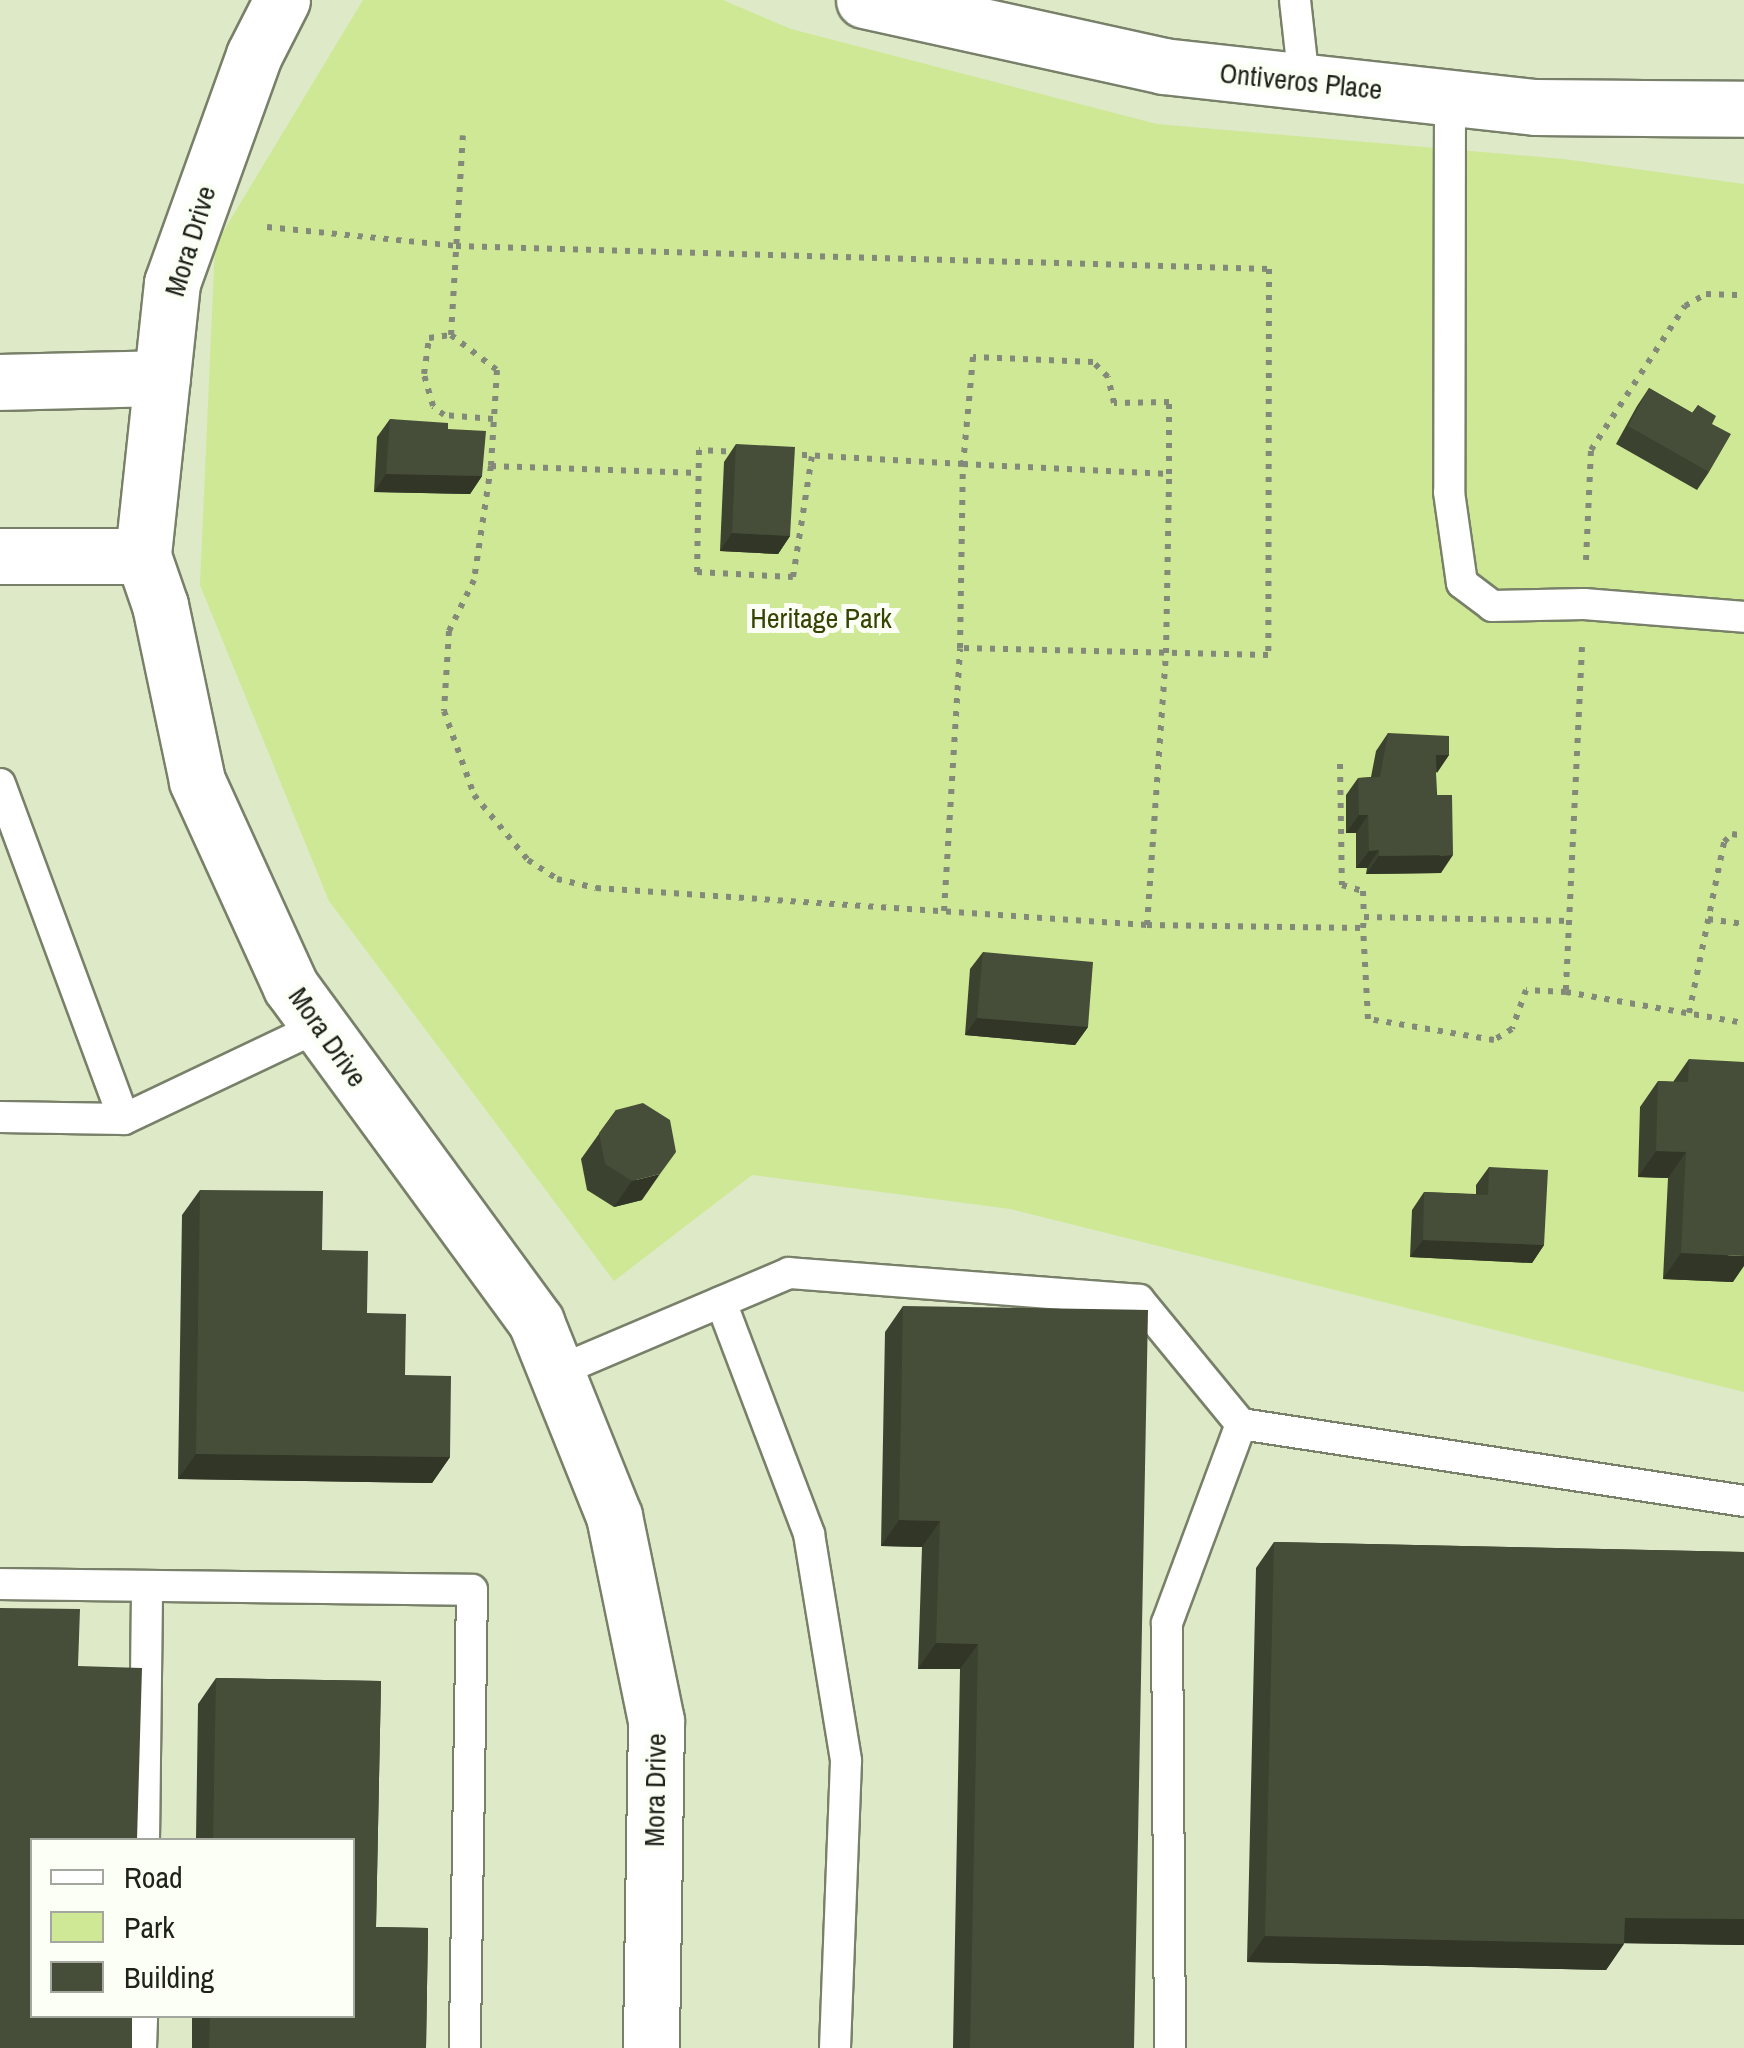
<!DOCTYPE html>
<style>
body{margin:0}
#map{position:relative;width:1744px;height:2048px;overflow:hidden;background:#ebf4db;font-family:"Archivo Narrow",sans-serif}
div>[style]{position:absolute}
.built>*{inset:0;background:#dee9c8}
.green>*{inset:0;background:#cfe895}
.path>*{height:6px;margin-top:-3px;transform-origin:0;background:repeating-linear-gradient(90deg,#848a79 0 5px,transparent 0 13px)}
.roads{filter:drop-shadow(2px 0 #788069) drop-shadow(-2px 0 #788069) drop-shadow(0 2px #788069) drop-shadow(0 -2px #788069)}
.service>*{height:30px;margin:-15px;padding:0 15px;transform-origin:15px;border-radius:15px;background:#fff}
.minor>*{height:55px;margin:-27.5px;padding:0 27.5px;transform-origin:27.5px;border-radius:27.5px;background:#fff}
.wall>*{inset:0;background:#3c4230}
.shaded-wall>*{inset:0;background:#313627}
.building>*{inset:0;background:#464d38}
span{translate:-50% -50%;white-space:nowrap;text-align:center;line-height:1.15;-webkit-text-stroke:10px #fbfff5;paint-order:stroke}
.street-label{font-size:28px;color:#1f2219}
.park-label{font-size:28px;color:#364403}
.legend{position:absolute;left:30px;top:1838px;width:325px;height:180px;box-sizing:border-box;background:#fbfff5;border:2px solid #a3a79d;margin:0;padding:12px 18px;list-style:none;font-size:30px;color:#1f2219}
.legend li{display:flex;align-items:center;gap:20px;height:50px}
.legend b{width:50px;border:2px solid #a3a79d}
</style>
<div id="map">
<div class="built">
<div style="clip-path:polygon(evenodd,0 0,1744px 0,1744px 2048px,0 2048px,0 0,32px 1840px,352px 1840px,352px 2016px,32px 2016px,32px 1840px)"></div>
</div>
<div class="green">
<div style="clip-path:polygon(363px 0,723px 0,791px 29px,1157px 124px,1564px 159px,1744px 184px,1744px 1392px,1010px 1209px,752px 1175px,614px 1281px,329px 901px,200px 585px,215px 245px)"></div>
</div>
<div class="path">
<div style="left:267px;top:227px;width:190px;rotate:5.7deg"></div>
<div style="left:456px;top:246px;width:813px;rotate:1.62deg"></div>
<div style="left:1269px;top:269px;width:386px;rotate:90.1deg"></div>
<div style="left:1268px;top:655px;width:308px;rotate:-178.7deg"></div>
<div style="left:960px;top:648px;width:184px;rotate:-89.1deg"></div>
<div style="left:963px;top:464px;width:177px;rotate:-176.8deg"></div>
<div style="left:451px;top:335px;width:200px;rotate:-86.6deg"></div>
<div style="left:493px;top:419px;width:49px;rotate:-175.3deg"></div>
<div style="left:444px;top:415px;width:14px;rotate:-141deg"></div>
<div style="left:433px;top:406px;width:33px;rotate:-106deg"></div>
<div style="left:424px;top:374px;width:36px;rotate:-82deg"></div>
<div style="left:429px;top:338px;width:22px;rotate:-8deg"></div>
<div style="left:451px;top:335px;width:58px;rotate:37.3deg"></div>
<div style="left:497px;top:370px;width:96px;rotate:93.6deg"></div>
<div style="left:491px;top:466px;width:208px;rotate:1.9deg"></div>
<div style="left:739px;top:452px;width:40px;rotate:-177.1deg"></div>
<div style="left:699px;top:450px;width:122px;rotate:90.9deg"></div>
<div style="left:697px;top:572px;width:96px;rotate:3deg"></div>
<div style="left:793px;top:577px;width:122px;rotate:-81.1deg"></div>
<div style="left:491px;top:466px;width:115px;rotate:98.5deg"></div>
<div style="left:474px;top:580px;width:57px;rotate:116.1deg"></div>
<div style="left:449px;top:631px;width:80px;rotate:93.6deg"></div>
<div style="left:444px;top:711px;width:89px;rotate:70.3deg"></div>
<div style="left:474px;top:795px;width:85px;rotate:50.3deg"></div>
<div style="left:528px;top:860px;width:35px;rotate:33deg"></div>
<div style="left:557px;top:879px;width:40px;rotate:13deg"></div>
<div style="left:596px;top:888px;width:552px;rotate:3.84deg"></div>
<div style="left:1147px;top:925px;width:273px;rotate:-86deg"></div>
<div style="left:1166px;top:653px;width:179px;rotate:-89deg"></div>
<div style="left:1169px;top:474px;width:72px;rotate:-90deg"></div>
<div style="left:1169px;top:402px;width:55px;rotate:179deg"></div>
<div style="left:1114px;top:403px;width:27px;rotate:-103deg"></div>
<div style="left:1108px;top:377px;width:21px;rotate:-135deg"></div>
<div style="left:1093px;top:362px;width:120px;rotate:-177.6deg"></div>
<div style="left:973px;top:357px;width:107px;rotate:95.3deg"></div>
<div style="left:963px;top:464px;width:206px;rotate:2.8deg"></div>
<div style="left:1586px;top:560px;width:110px;rotate:-87.4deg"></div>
<div style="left:1591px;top:450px;width:172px;rotate:-56.9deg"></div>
<div style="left:1685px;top:306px;width:24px;rotate:-30deg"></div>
<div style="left:1706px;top:294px;width:38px;rotate:2deg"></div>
<div style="left:1582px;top:647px;width:345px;rotate:92.7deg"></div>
<div style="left:1566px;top:992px;width:181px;rotate:9.9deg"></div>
<div style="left:1340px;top:764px;width:121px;rotate:89.1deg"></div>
<div style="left:1342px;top:885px;width:22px;rotate:16deg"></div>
<div style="left:1363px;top:891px;width:26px;rotate:88deg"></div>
<div style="left:944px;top:911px;width:263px;rotate:-86.5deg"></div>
<div style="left:1708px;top:919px;width:36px;rotate:8deg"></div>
<div style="left:1147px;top:925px;width:216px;rotate:0.8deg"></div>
<div style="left:1566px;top:992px;width:40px;rotate:-177.1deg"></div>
<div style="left:1526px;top:990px;width:41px;rotate:109.7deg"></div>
<div style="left:1512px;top:1029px;width:21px;rotate:149deg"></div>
<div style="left:1494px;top:1040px;width:128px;rotate:-170.5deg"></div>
<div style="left:1368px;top:1019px;width:91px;rotate:-93.1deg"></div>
<div style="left:1363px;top:928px;width:11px;rotate:-85deg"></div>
<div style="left:1364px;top:917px;width:205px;rotate:1.1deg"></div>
<div style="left:1689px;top:1013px;width:175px;rotate:-78.4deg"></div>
<div style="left:1724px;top:842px;width:11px;rotate:-45deg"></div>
<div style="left:1732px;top:834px;width:12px;rotate:9deg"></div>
</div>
<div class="roads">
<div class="service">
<div style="left:1295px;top:0;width:82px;rotate:83.7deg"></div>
<div style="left:1450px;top:97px;width:395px;rotate:90.1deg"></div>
<div style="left:1449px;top:492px;width:92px;rotate:81.9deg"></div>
<div style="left:1462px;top:583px;width:38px;rotate:37deg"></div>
<div style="left:1492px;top:606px;width:92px;rotate:-1.2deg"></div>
<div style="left:1584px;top:604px;width:161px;rotate:4.6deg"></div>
<div style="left:0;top:784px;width:357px;rotate:69.7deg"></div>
<div style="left:124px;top:1119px;width:124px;rotate:-179.1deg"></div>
<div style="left:124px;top:1119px;width:215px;rotate:-25.4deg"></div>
<div style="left:721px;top:1302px;width:248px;rotate:69.2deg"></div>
<div style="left:809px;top:1534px;width:230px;rotate:80.7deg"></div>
<div style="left:846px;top:1761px;width:287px;rotate:92.2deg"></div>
<div style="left:556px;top:1372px;width:253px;rotate:-23deg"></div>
<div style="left:789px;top:1273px;width:351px;rotate:4.4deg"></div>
<div style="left:1139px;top:1300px;width:161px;rotate:50.6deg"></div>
<div style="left:1241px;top:1424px;width:509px;rotate:8.7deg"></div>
<div style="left:0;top:1584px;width:472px;rotate:0.7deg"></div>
<div style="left:472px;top:1590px;width:458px;rotate:90.9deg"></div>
<div style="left:144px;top:1840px;width:254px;rotate:-89.3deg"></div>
<div style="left:141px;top:2048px;width:32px;rotate:-88deg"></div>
<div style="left:1170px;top:2048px;width:425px;rotate:-90.4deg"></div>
<div style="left:1167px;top:1623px;width:212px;rotate:-69.6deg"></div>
</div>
<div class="minor">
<div style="left:282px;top:0;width:62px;rotate:117deg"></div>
<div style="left:254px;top:55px;width:242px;rotate:109.8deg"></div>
<div style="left:172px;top:283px;width:275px;rotate:96.1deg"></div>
<div style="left:143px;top:556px;width:52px;rotate:70.9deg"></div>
<div style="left:160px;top:605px;width:180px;rotate:78.1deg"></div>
<div style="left:197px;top:781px;width:226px;rotate:65.5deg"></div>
<div style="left:291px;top:987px;width:415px;rotate:53.8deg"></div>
<div style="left:536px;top:1322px;width:209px;rotate:68.1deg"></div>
<div style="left:614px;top:1516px;width:209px;rotate:78.4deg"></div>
<div style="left:656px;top:1721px;width:327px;rotate:90.9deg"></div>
<div style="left:864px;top:0;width:306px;rotate:12.4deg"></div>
<div style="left:1163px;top:66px;width:374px;rotate:6.3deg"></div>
<div style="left:1535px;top:107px;width:209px;rotate:0.5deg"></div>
<div style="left:0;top:382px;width:162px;rotate:-1.4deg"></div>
<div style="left:0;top:556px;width:143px"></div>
</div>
</div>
<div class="wall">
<div style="clip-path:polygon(1649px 388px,1692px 413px,1698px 405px,1712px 424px,1709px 472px,1697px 490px,1616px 444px,1637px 406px)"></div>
<div style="clip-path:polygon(390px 419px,448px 429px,482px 476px,470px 494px,374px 492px,377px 437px)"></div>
<div style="clip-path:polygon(736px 444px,790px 536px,778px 554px,720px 551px,724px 462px)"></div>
<div style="clip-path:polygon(1388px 733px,1449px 755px,1436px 773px,1441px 873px,1366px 874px,1367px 868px,1356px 868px,1356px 833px,1346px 833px,1346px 795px,1358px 778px,1371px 777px,1376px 751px)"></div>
<div style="clip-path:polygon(983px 952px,1088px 1027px,1075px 1045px,965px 1035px,970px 969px)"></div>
<div style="clip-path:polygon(1689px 1059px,1733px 1282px,1663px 1279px,1668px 1178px,1638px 1177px,1640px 1107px,1658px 1081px,1673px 1082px)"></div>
<div style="clip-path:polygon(616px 1110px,642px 1200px,614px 1207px,587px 1190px,581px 1159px)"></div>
<div style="clip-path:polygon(1489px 1167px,1544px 1245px,1532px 1263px,1410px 1257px,1412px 1210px,1424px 1192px,1476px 1194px,1476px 1185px)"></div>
<div style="clip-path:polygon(200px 1190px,322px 1250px,367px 1313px,405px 1375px,450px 1457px,432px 1483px,178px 1479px,182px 1215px)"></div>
<div style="clip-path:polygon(903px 1306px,1134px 2048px,953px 2048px,960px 1669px,918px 1669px,922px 1547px,881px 1546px,885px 1332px)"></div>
<div style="clip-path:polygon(1274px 1542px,1744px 1552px,1744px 1945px,1624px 1943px,1606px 1970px,1247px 1962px,1256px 1568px)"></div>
<div style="clip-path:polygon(216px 1678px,381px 1681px,376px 1927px,428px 1928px,426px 2048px,192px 2048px,192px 2016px,352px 2016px,352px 1840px,196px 1840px,198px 1704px)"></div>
</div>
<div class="shaded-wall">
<div style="clip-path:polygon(386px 474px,482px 476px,470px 494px,374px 492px)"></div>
<div style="clip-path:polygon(732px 533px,790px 536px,778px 554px,720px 551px)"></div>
<div style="clip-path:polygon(1436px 755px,1449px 755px,1437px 773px)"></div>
<div style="clip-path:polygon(1359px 815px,1368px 815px,1356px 833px,1346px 833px)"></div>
<div style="clip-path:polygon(1379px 850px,1367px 868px,1356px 868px,1369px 851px)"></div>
<div style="clip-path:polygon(1453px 855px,1441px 873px,1366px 874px,1379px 856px)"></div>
<div style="clip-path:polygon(977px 1018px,1088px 1027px,1075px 1045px,965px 1035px)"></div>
<div style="clip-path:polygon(1656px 1151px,1686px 1152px,1668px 1178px,1638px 1177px)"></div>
<div style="clip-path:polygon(660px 1174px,642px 1200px,614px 1207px,632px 1181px)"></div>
<div style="clip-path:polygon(1423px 1240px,1544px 1245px,1532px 1263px,1410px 1257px)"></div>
<div style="clip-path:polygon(1681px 1253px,1744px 1256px,1744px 1266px,1733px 1282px,1663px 1279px)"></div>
<div style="clip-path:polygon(196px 1454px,450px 1457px,432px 1483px,178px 1479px)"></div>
<div style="clip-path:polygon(899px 1520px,940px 1521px,922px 1547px,881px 1546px)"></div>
<div style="clip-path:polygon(936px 1643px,978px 1644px,960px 1669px,918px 1669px)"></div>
<div style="clip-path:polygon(1625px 1918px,1744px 1919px,1744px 1945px,1607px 1943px)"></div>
<div style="clip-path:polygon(1265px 1936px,1624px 1944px,1606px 1970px,1247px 1962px)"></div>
</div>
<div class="building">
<div style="clip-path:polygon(1649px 388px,1693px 413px,1698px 405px,1716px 416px,1712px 424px,1731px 434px,1709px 472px,1628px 426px)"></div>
<div style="clip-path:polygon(390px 419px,448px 423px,448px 429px,486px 431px,482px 476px,386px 474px)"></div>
<div style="clip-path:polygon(736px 444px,795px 447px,790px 536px,732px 533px)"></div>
<div style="clip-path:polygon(1388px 733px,1449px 736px,1449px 755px,1436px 755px,1436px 795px,1452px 795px,1453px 855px,1379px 856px,1379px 850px,1369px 851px,1368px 815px,1359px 815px,1358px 778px,1380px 777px)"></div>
<div style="clip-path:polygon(983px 952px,1093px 962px,1088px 1027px,977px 1018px)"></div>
<div style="clip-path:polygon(1689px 1059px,1744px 1062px,1744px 1256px,1681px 1253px,1686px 1152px,1656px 1151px,1658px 1081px,1688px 1082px)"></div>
<div style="clip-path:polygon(643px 1103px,670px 1120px,676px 1152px,660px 1174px,632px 1181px,605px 1164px,599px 1133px,616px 1110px)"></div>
<div style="clip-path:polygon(1489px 1167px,1548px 1170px,1544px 1245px,1423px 1240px,1424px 1192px,1488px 1195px)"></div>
<div style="clip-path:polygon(200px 1190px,323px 1191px,322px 1250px,368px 1251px,367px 1313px,406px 1314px,405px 1375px,451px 1376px,450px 1457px,196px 1454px)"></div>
<div style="clip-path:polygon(903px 1306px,1148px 1310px,1134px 2048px,970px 2048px,978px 1644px,936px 1643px,940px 1521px,899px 1520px)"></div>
<div style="clip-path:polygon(1274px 1542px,1744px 1552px,1744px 1919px,1625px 1918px,1624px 1944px,1265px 1936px)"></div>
<div style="clip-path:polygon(0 1608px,80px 1609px,78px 1666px,142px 1668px,137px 1840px,32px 1840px,32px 2016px,132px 2016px,132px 2048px,0 2048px)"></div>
<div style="clip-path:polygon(216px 1678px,381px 1681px,376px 1927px,428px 1928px,426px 2048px,209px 2048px,210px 2016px,352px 2016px,352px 1840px,213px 1840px)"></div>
</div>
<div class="street-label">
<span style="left:1301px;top:81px;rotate:6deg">Ontiveros Place</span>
<span style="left:190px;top:241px;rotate:-73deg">Mora Drive</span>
<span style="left:328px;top:1037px;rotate:55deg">Mora Drive</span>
<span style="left:655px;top:1790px;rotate:-89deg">Mora Drive</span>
</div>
<div class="park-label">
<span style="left:821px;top:618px">Heritage Park</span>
</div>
<ul class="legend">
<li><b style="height:12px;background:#fff"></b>Road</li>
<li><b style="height:28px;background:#cfe895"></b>Park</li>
<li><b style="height:28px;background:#464d38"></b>Building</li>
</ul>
</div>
